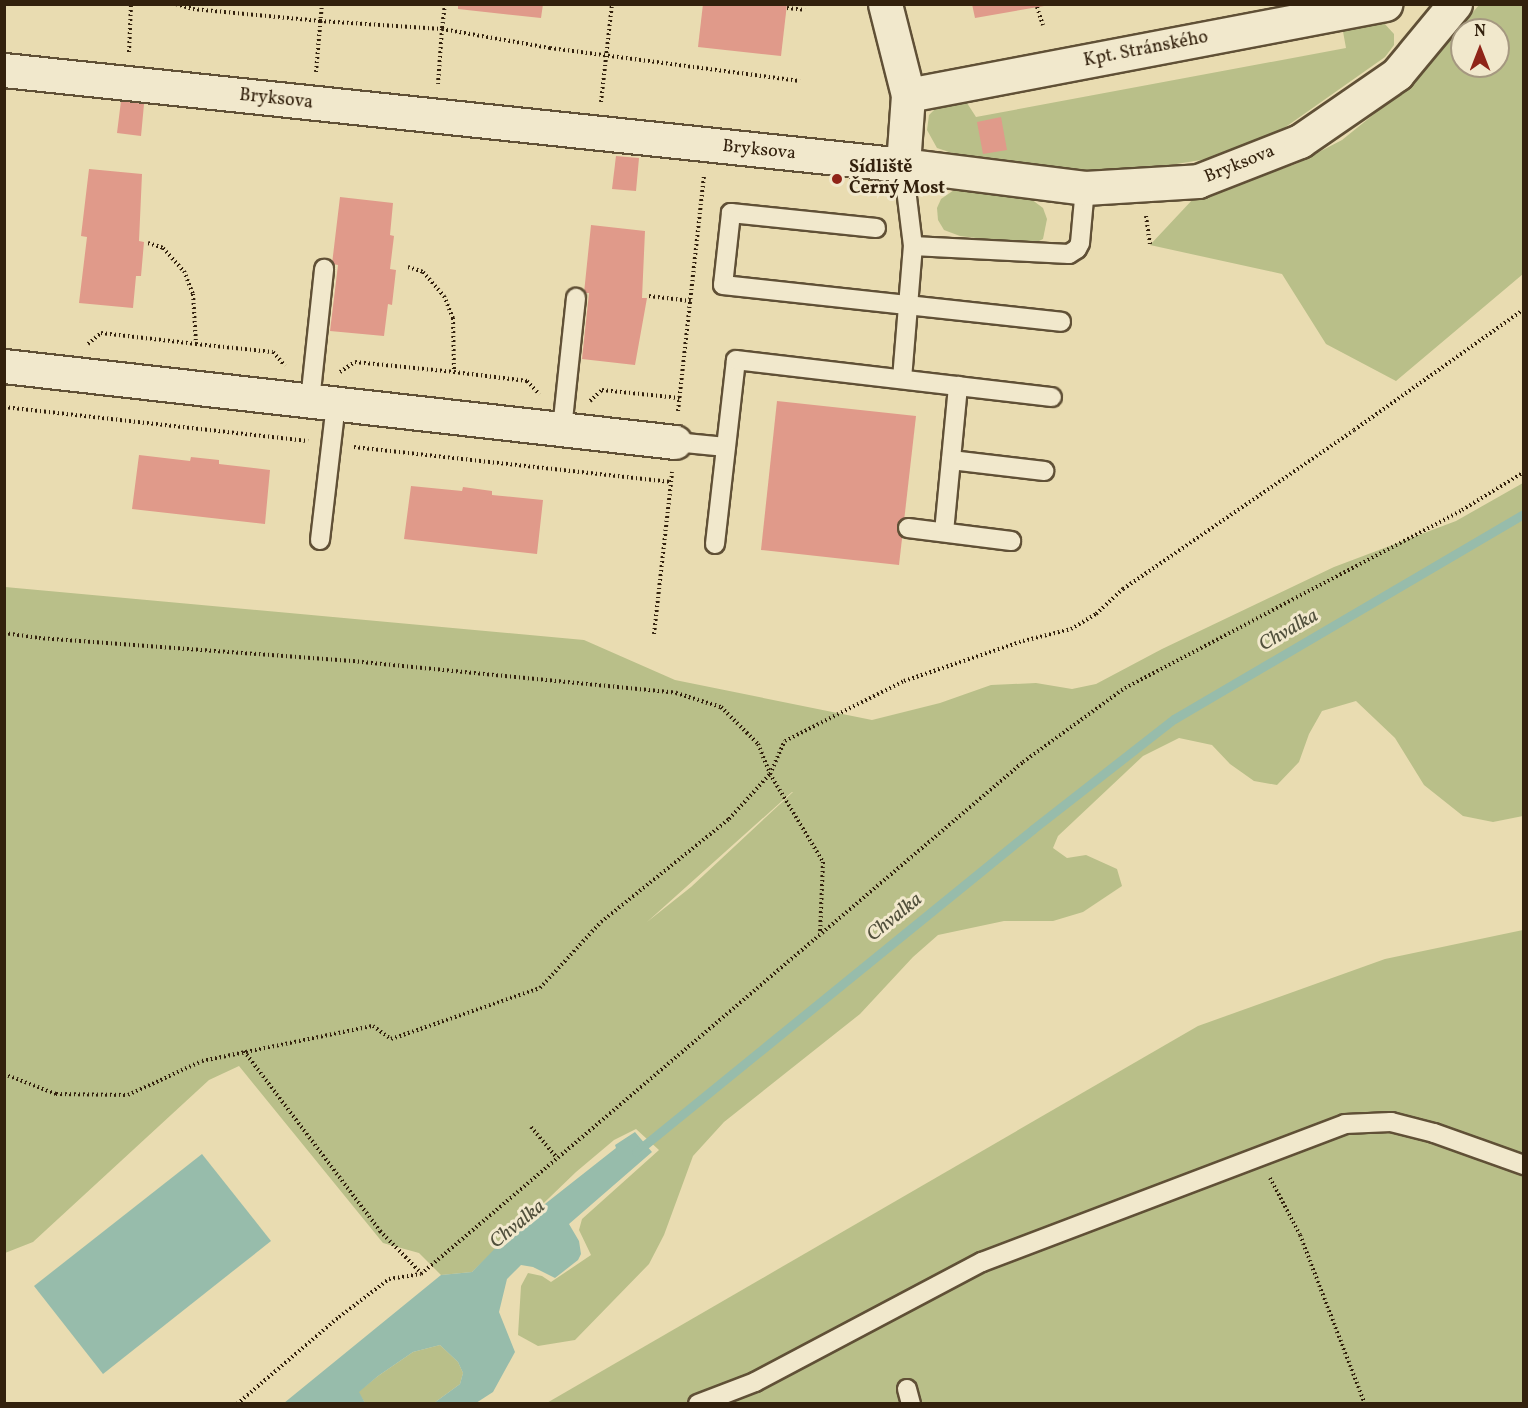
<!DOCTYPE html>
<meta charset="utf-8">
<style>
body{margin:0}
#map{position:relative;width:1528px;height:1408px;overflow:hidden;background:#e9dcb1;font-family:Vollkorn,serif}
div>[style]{position:absolute}
.green>*{inset:0;background:#b9bf89}
.water>*{inset:0;background:#97bcab}
.stream>*{height:9px;margin:-4.5px;padding:0 4.5px;transform-origin:4.5px;border-radius:4.5px;background:#97bcab}
.building>*{inset:0;background:#e09a8a}
.path>*{height:4px;margin-top:-2px;transform-origin:0;background:repeating-linear-gradient(90deg,#33210d 0 1.5px,transparent 0 4.5px)}
.roads{filter:drop-shadow(2px 0 #605036) drop-shadow(-2px 0 #605036) drop-shadow(0 2px #605036) drop-shadow(0 -2px #605036)}
.service>*{height:18px;margin:-9px;padding:0 9px;transform-origin:9px;border-radius:9px;background:#f1e8cc}
.minor>*{height:33px;margin:-16.5px;padding:0 16.5px;transform-origin:16.5px;border-radius:16.5px;background:#f1e8cc}
.dots>*{width:16px;height:16px;translate:-50% -50%;box-sizing:border-box;border:3px solid #f1e8cc;border-radius:50%}
span{translate:-50% -50%;white-space:nowrap;text-align:center;line-height:1.15;-webkit-text-stroke:6px #f1e8cc;paint-order:stroke}
.street-label{font-size:18px;color:#33210d}
.poi-label{font-size:18px;color:#33210d;font-weight:700}
.left{translate:0 -50%;text-align:left}
.water-label{font-size:20px;color:#51503c;font-style:italic}
.frame{position:absolute;inset:0;border:6px solid #33210d;pointer-events:none}
.north{position:absolute;left:1450px;top:18px;width:60px;height:60px;box-sizing:border-box;background:#f1e8cc;border:2px solid #a59880;border-radius:50%;rotate:0deg;font-size:16px;font-weight:700;line-height:24px;text-align:center;color:#33210d}
.north::after{content:'';display:block;margin:auto;width:21px;height:27px;background:#8f2418;clip-path:polygon(50% 0,100% 100%,50% 72%,0 100%)}
</style>
<div id="map">
<div class="green">
<div style="clip-path:polygon(evenodd,1479px 5px,1523px 5px,1523px 274px,1396px 381px,1326px 344px,1282px 274px,1150px 245px,1194px 198px,1296px 164px,1342px 140px,1389px 102px,1439px 52px,1479px 5px,1462px 30px,1498px 30px,1498px 66px,1462px 66px,1462px 30px)"></div>
<div style="clip-path:polygon(1371px 20px,1383px 22px,1394px 34px,1394px 45px,1385px 57px,1260px 145px,1207px 159px,1152px 168px,1102px 172px,970px 159px,937px 148px,927px 130px,929px 115px,942px 102px,957px 100px,967px 103px,976px 117px,1346px 48px,1342px 26px)"></div>
<div style="clip-path:polygon(954px 190px,1031px 199px,1043px 208px,1047px 219px,1043px 239px,1031px 245px,960px 236px,944px 230px,938px 220px,937px 208px,941px 199px)"></div>
<div style="clip-path:polygon(evenodd,1523px 483px,1523px 816px,1493px 822px,1463px 816px,1424px 785px,1395px 738px,1356px 701px,1322px 711px,1309px 734px,1299px 762px,1277px 785px,1254px 781px,1230px 764px,1212px 745px,1179px 738px,1143px 756px,1058px 836px,1053px 848px,1067px 858px,1086px 855px,1117px 869px,1122px 886px,1083px 912px,1053px 921px,1004px 921px,938px 935px,913px 957px,860px 1014px,724px 1122px,693px 1156px,664px 1235px,649px 1264px,575px 1340px,538px 1346px,518px 1335px,521px 1286px,528px 1273px,542px 1276px,551px 1282px,591px 1255px,579px 1230px,582px 1219px,659px 1150px,636px 1129px,614px 1140px,576px 1172px,472px 1272px,441px 1275px,419px 1253px,383px 1243px,239px 1066px,209px 1080px,33px 1242px,5px 1253px,5px 587px,584px 640px,675px 680px,872px 720px,940px 703px,991px 685px,1036px 683px,1072px 689px,1096px 684px,1162px 649px,1334px 567px,1456px 521px,1523px 483px,793px 792px,691px 887px,647px 922px,792px 792px,793px 792px)"></div>
<div style="clip-path:polygon(1523px 930px,1523px 1403px,545px 1404px,1198px 1026px,1385px 959px)"></div>
<div style="clip-path:polygon(440px 1345px,458px 1362px,463px 1373px,460px 1384px,434px 1403px,365px 1403px,358px 1392px,378px 1376px,413px 1352px)"></div>
</div>
<div class="water">
<div style="clip-path:polygon(635px 1132px,652px 1152px,569px 1224px,579px 1241px,581px 1254px,578px 1260px,555px 1278px,533px 1267px,521px 1265px,507px 1279px,499px 1312px,515px 1352px,493px 1392px,476px 1403px,434px 1403px,460px 1384px,463px 1373px,458px 1362px,440px 1345px,413px 1352px,378px 1376px,359px 1392px,365px 1403px,284px 1403px,441px 1275px,472px 1272px,517px 1226px,616px 1148px,615px 1145px)"></div>
<div style="clip-path:polygon(202px 1154px,271px 1241px,103px 1374px,34px 1286px)"></div>
</div>
<div class="stream">
<div style="left:636px;top:1152px;width:512px;rotate:-39.13deg"></div>
<div style="left:1033px;top:829px;width:179px;rotate:-38deg"></div>
<div style="left:1174px;top:719px;width:406px;rotate:-30.4deg"></div>
</div>
<div class="building">
<div style="clip-path:polygon(458px 4px,543px 4px,541px 18px,458px 9px)"></div>
<div style="clip-path:polygon(703px 4px,787px 4px,781px 56px,698px 47px)"></div>
<div style="clip-path:polygon(972px 4px,1043px 4px,1044px 6px,975px 18px)"></div>
<div style="clip-path:polygon(121px 101px,144px 104px,141px 136px,117px 133px)"></div>
<div style="clip-path:polygon(1001px 117px,1007px 150px,983px 154px,977px 122px)"></div>
<div style="clip-path:polygon(616px 156px,639px 158px,636px 191px,612px 189px)"></div>
<div style="clip-path:polygon(89px 169px,142px 174px,139px 241px,144px 242px,141px 276px,136px 276px,133px 308px,79px 303px,87px 237px,81px 236px)"></div>
<div style="clip-path:polygon(340px 197px,393px 203px,390px 235px,394px 236px,390px 269px,396px 270px,392px 305px,388px 304px,384px 336px,330px 331px,338px 265px,332px 264px)"></div>
<div style="clip-path:polygon(591px 225px,645px 231px,642px 298px,647px 298px,635px 365px,582px 359px,589px 293px,584px 293px)"></div>
<div style="clip-path:polygon(777px 401px,916px 416px,899px 565px,761px 550px)"></div>
<div style="clip-path:polygon(139px 455px,190px 461px,191px 457px,219px 460px,219px 464px,270px 470px,265px 524px,132px 509px)"></div>
<div style="clip-path:polygon(411px 486px,462px 491px,463px 487px,492px 491px,492px 495px,543px 500px,537px 554px,404px 539px)"></div>
</div>
<div class="path">
<div style="left:176px;top:4px;width:18px;rotate:16deg"></div>
<div style="left:193px;top:9px;width:128px;rotate:5.4deg"></div>
<div style="left:320px;top:21px;width:122px;rotate:3.8deg"></div>
<div style="left:442px;top:29px;width:55px;rotate:94.2deg"></div>
<div style="left:445px;top:4px;width:25px;rotate:97deg"></div>
<div style="left:442px;top:29px;width:110px;rotate:10deg"></div>
<div style="left:550px;top:48px;width:252px;rotate:7.5deg"></div>
<div style="left:1130px;top:4px;width:4px;rotate:76deg"></div>
<div style="left:1037px;top:7px;width:19px;rotate:72deg"></div>
<div style="left:787px;top:8px;width:18px;rotate:6deg"></div>
<div style="left:129px;top:52px;width:48px;rotate:-87.6deg"></div>
<div style="left:316px;top:72px;width:68px;rotate:-85deg"></div>
<div style="left:601px;top:102px;width:99px;rotate:-83.6deg"></div>
<div style="left:1146px;top:216px;width:29px;rotate:82deg"></div>
<div style="left:148px;top:243px;width:16px;rotate:18deg"></div>
<div style="left:163px;top:248px;width:31px;rotate:48deg"></div>
<div style="left:184px;top:271px;width:25px;rotate:69deg"></div>
<div style="left:193px;top:294px;width:49px;rotate:86.5deg"></div>
<div style="left:408px;top:267px;width:16px;rotate:18deg"></div>
<div style="left:423px;top:272px;width:32px;rotate:49deg"></div>
<div style="left:444px;top:296px;width:24px;rotate:68deg"></div>
<div style="left:453px;top:318px;width:54px;rotate:88.9deg"></div>
<div style="left:649px;top:296px;width:42px;rotate:6.8deg"></div>
<div style="left:88px;top:344px;width:17px;rotate:-40deg"></div>
<div style="left:101px;top:333px;width:96px;rotate:6.6deg"></div>
<div style="left:196px;top:344px;width:77px;rotate:5.9deg"></div>
<div style="left:273px;top:352px;width:18px;rotate:49deg"></div>
<div style="left:340px;top:372px;width:18px;rotate:-34deg"></div>
<div style="left:355px;top:362px;width:100px;rotate:5.8deg"></div>
<div style="left:454px;top:372px;width:74px;rotate:7deg"></div>
<div style="left:527px;top:381px;width:18px;rotate:47deg"></div>
<div style="left:590px;top:401px;width:16px;rotate:-43deg"></div>
<div style="left:602px;top:390px;width:78px;rotate:5.9deg"></div>
<div style="left:4px;top:407px;width:306px;rotate:6.4deg"></div>
<div style="left:678px;top:411px;width:238px;rotate:-83.7deg"></div>
<div style="left:354px;top:447px;width:319px;rotate:6.3deg"></div>
<div style="left:671px;top:482px;width:10px;rotate:-84deg"></div>
<div style="left:4px;top:633px;width:35px;rotate:8deg"></div>
<div style="left:39px;top:638px;width:324px;rotate:4.2deg"></div>
<div style="left:362px;top:662px;width:316px;rotate:5.6deg"></div>
<div style="left:676px;top:693px;width:47px;rotate:17.3deg"></div>
<div style="left:721px;top:707px;width:52px;rotate:45deg"></div>
<div style="left:758px;top:744px;width:32px;rotate:68deg"></div>
<div style="left:770px;top:774px;width:103px;rotate:58.9deg"></div>
<div style="left:823px;top:862px;width:72px;rotate:92.4deg"></div>
<div style="left:654px;top:634px;width:153px;rotate:-83.6deg"></div>
<div style="left:244px;top:1051px;width:226px;rotate:52.9deg"></div>
<div style="left:380px;top:1231px;width:59px;rotate:45.7deg"></div>
<div style="left:4px;top:1074px;width:56px;rotate:21deg"></div>
<div style="left:56px;top:1094px;width:72px;rotate:0.8deg"></div>
<div style="left:128px;top:1095px;width:81px;rotate:-24.7deg"></div>
<div style="left:202px;top:1061px;width:175px;rotate:-11.6deg"></div>
<div style="left:373px;top:1026px;width:22px;rotate:36deg"></div>
<div style="left:391px;top:1039px;width:157px;rotate:-18.9deg"></div>
<div style="left:540px;top:988px;width:90px;rotate:-47.3deg"></div>
<div style="left:601px;top:922px;width:164px;rotate:-38.8deg"></div>
<div style="left:729px;top:819px;width:61px;rotate:-47.7deg"></div>
<div style="left:770px;top:774px;width:36px;rotate:-66deg"></div>
<div style="left:785px;top:741px;width:133px;rotate:-26.8deg"></div>
<div style="left:904px;top:681px;width:126px;rotate:-18.6deg"></div>
<div style="left:1023px;top:641px;width:49px;rotate:-14deg"></div>
<div style="left:1071px;top:629px;width:29px;rotate:-31deg"></div>
<div style="left:1096px;top:614px;width:37px;rotate:-43deg"></div>
<div style="left:1123px;top:589px;width:280px;rotate:-34.5deg"></div>
<div style="left:1354px;top:430px;width:209px;rotate:-35.4deg"></div>
<div style="left:531px;top:1127px;width:40px;rotate:50deg"></div>
<div style="left:1270px;top:1178px;width:64px;rotate:62.2deg"></div>
<div style="left:1300px;top:1235px;width:181px;rotate:69deg"></div>
<div style="left:237px;top:1404px;width:134px;rotate:-40.5deg"></div>
<div style="left:339px;top:1317px;width:63px;rotate:-37.2deg"></div>
<div style="left:389px;top:1279px;width:32px;rotate:-9deg"></div>
<div style="left:421px;top:1274px;width:790px;rotate:-40.38deg"></div>
<div style="left:1023px;top:762px;width:126px;rotate:-36deg"></div>
<div style="left:1125px;top:688px;width:381px;rotate:-27.8deg"></div>
<div style="left:1462px;top:510px;width:73px;rotate:-31.5deg"></div>
</div>
<div class="roads">
<div class="service">
<div style="left:876px;top:228px;width:146px;rotate:-174.1deg"></div>
<div style="left:731px;top:213px;width:72px;rotate:96.3deg"></div>
<div style="left:723px;top:285px;width:340px;rotate:6.2deg"></div>
<div style="left:913px;top:246px;width:156px;rotate:2.9deg"></div>
<div style="left:1069px;top:254px;width:9px;rotate:-32deg"></div>
<div style="left:1077px;top:249px;width:7px;rotate:-63deg"></div>
<div style="left:1080px;top:243px;width:55px;rotate:-84.8deg"></div>
<div style="left:902px;top:379px;width:133px;rotate:-85.3deg"></div>
<div style="left:913px;top:246px;width:82px;rotate:-97deg"></div>
<div style="left:310px;top:401px;width:133px;rotate:-83.9deg"></div>
<div style="left:562px;top:429px;width:132px;rotate:-83.9deg"></div>
<div style="left:675px;top:442px;width:51px;rotate:5.6deg"></div>
<div style="left:951px;top:460px;width:94px;rotate:6.7deg"></div>
<div style="left:908px;top:528px;width:104px;rotate:7.2deg"></div>
<div style="left:944px;top:532px;width:147px;rotate:-84.5deg"></div>
<div style="left:320px;top:540px;width:137px;rotate:-83.3deg"></div>
<div style="left:715px;top:544px;width:185px;rotate:-83.5deg"></div>
<div style="left:736px;top:360px;width:318px;rotate:6.7deg"></div>
<div style="left:907px;top:1389px;width:16px;rotate:75deg"></div>
<div style="left:698px;top:1404px;width:61px;rotate:-21.1deg"></div>
<div style="left:755px;top:1382px;width:257px;rotate:-27.9deg"></div>
<div style="left:982px;top:1262px;width:388px;rotate:-20.8deg"></div>
<div style="left:1345px;top:1124px;width:46px;rotate:-2.5deg"></div>
<div style="left:1391px;top:1122px;width:44px;rotate:14.3deg"></div>
<div style="left:1434px;top:1133px;width:96px;rotate:19.6deg"></div>
</div>
<div class="minor">
<div style="left:885px;top:4px;width:94px;rotate:75.8deg"></div>
<div style="left:908px;top:95px;width:70px;rotate:94.1deg"></div>
<div style="left:4px;top:70px;width:904px;rotate:6.03deg"></div>
<div style="left:903px;top:165px;width:183px;rotate:7.2deg"></div>
<div style="left:1085px;top:188px;width:113px;rotate:-3.5deg"></div>
<div style="left:1198px;top:181px;width:110px;rotate:-21.4deg"></div>
<div style="left:1300px;top:141px;width:118px;rotate:-34.6deg"></div>
<div style="left:1397px;top:74px;width:91px;rotate:-50.4deg"></div>
<div style="left:908px;top:95px;width:486px;rotate:-10.8deg"></div>
<div style="left:4px;top:366px;width:675px;rotate:6.46deg"></div>
</div>
</div>
<div class="dots">
<div style="left:837px;top:179px;background:#8f2418"></div>
</div>
<div class="street-label">
<span style="left:1146px;top:50px;rotate:-11deg">Kpt. Stránského</span>
<span style="left:276px;top:100px;rotate:6deg">Bryksova</span>
<span style="left:759px;top:151px;rotate:6deg">Bryksova</span>
<span style="left:1240px;top:165px;rotate:-22deg">Bryksova</span>
</div>
<div class="poi-label">
<span class="left" style="left:849px;top:179px">Sídliště<br>Černý Most</span>
</div>
<div class="water-label">
<span style="left:1289px;top:631px;rotate:-30deg">Chvalka</span>
<span style="left:895px;top:918px;rotate:-39deg">Chvalka</span>
<span style="left:518px;top:1225px;rotate:-39deg">Chvalka</span>
</div>
<div class="frame"></div>
<div class="north">N</div>
</div>
